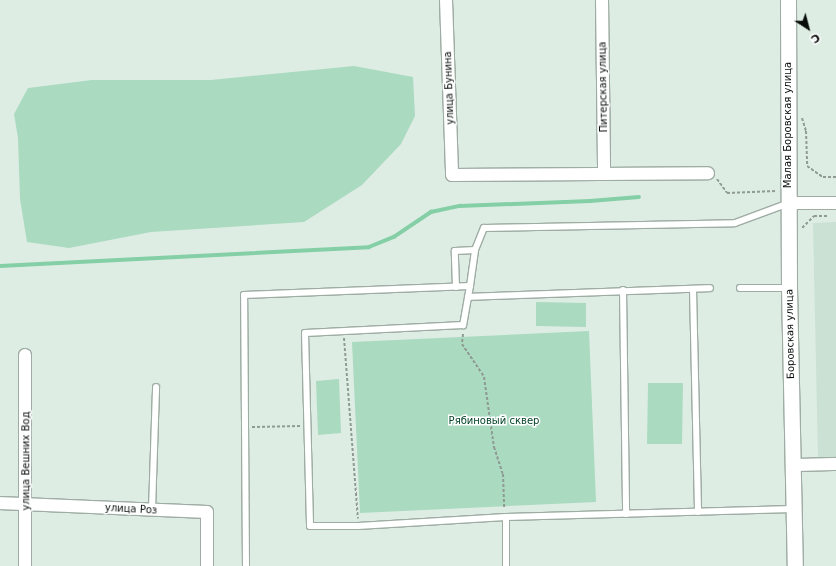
<!DOCTYPE html>
<meta charset="utf-8">
<style>
body{margin:0}
#map{position:relative;width:836px;height:566px;overflow:hidden;background:#deede4;font-family:"DejaVu Sans",sans-serif}
div>[style]{position:absolute}
.built>*{inset:0;background:#cbe1d4}
.green>*{inset:0;background:#aadabf}
.stream>*{height:3.5px;margin:-1.75px;padding:0 1.75px;transform-origin:1.75px;border-radius:1.75px;background:#85cfa7}
.path>*{height:2px;margin-top:-1px;transform-origin:0;background:repeating-linear-gradient(90deg,#8f9a93 0 3px,transparent 0 5px)}
.roads{filter:drop-shadow(1px 0 #9eaca4) drop-shadow(-1px 0 #9eaca4) drop-shadow(0 1px #9eaca4) drop-shadow(0 -1px #9eaca4)}
.service>*{height:6px;margin:-3px;padding:0 3px;transform-origin:3px;border-radius:3px;background:#fff}
.minor>*{height:12px;margin:-6px;padding:0 6px;transform-origin:6px;border-radius:6px;background:#fff}
.tertiary>*{height:15px;margin:-7.5px;padding:0 7.5px;transform-origin:7.5px;border-radius:7.5px;background:#fff}
span{translate:-50% -50%;white-space:nowrap;text-align:center;line-height:1.15;-webkit-text-stroke:3px #fff;paint-order:stroke}
.street-label{font-size:10px;color:#080d0a}
.park-label{font-size:10px;color:#044329}
.north{position:absolute;left:788px;top:8px;width:40px;height:40px;-webkit-text-stroke:3px #fff;paint-order:stroke;rotate:144deg;font-size:11px;font-weight:700;line-height:16px;text-align:center;color:#080d0a}
.north::after{content:'';display:block;margin:auto;width:14px;height:18px;background:#080d0a;clip-path:polygon(50% 0,100% 100%,50% 72%,0 100%)}
</style>
<div id="map">
<div class="built">
<div style="clip-path:polygon(836px 222px,836px 458px,818px 459px,813px 223px)"></div>
</div>
<div class="green">
<div style="clip-path:polygon(354px 66px,413px 77px,415px 116px,401px 144px,362px 185px,304px 222px,151px 232px,69px 248px,27px 242px,20px 199px,18px 138px,14px 114px,28px 88px,92px 80px,211px 80px)"></div>
<div style="clip-path:polygon(536px 302px,586px 303px,586px 327px,536px 326px)"></div>
<div style="clip-path:polygon(589px 331px,596px 502px,360px 513px,352px 342px)"></div>
<div style="clip-path:polygon(339px 379px,341px 433px,318px 435px,316px 381px)"></div>
<div style="clip-path:polygon(648px 383px,683px 383px,682px 444px,647px 444px)"></div>
</div>
<div class="stream">
<div style="left:0;top:266px;width:369px;rotate:-2.9deg"></div>
<div style="left:369px;top:247px;width:27px;rotate:-22deg"></div>
<div style="left:394px;top:237px;width:45px;rotate:-34deg"></div>
<div style="left:431px;top:212px;width:30px;rotate:-12deg"></div>
<div style="left:460px;top:206px;width:130px;rotate:-2.2deg"></div>
<div style="left:590px;top:201px;width:49px;rotate:-4.7deg"></div>
</div>
<div class="path">
<div style="left:802px;top:118px;width:14px;rotate:73deg"></div>
<div style="left:806px;top:131px;width:35px;rotate:88deg"></div>
<div style="left:807px;top:166px;width:19px;rotate:35deg"></div>
<div style="left:823px;top:177px;width:13px"></div>
<div style="left:717px;top:179px;width:17px;rotate:54deg"></div>
<div style="left:727px;top:193px;width:50px;rotate:-2.3deg"></div>
<div style="left:802px;top:228px;width:17px;rotate:-45deg"></div>
<div style="left:814px;top:216px;width:15px"></div>
<div style="left:463px;top:334px;width:10px;rotate:96deg"></div>
<div style="left:462px;top:344px;width:40px;rotate:56deg"></div>
<div style="left:484px;top:377px;width:71px;rotate:81.9deg"></div>
<div style="left:494px;top:447px;width:28px;rotate:72deg"></div>
<div style="left:503px;top:474px;width:35px;rotate:88deg"></div>
<div style="left:344px;top:338px;width:181px;rotate:85.6deg"></div>
<div style="left:252px;top:427px;width:48px;rotate:-1.2deg"></div>
</div>
<div class="roads">
<div class="service">
<div style="left:470px;top:286px;width:36px;rotate:-82deg"></div>
<div style="left:456px;top:287px;width:36px;rotate:-92deg"></div>
<div style="left:455px;top:251px;width:20px;rotate:-3deg"></div>
<div style="left:475px;top:250px;width:24px;rotate:-68deg"></div>
<div style="left:484px;top:228px;width:251px;rotate:-1.1deg"></div>
<div style="left:735px;top:223px;width:58px;rotate:-20.3deg"></div>
<div style="left:740px;top:288px;width:49px"></div>
<div style="left:693px;top:289px;width:223px;rotate:88.7deg"></div>
<div style="left:623px;top:290px;width:224px;rotate:89.2deg"></div>
<div style="left:468px;top:297px;width:242px;rotate:-2.1deg"></div>
<div style="left:152px;top:510px;width:123px;rotate:-88.1deg"></div>
<div style="left:506px;top:517px;width:49px;rotate:90deg"></div>
<div style="left:246px;top:566px;width:271px;rotate:-90.4deg"></div>
<div style="left:244px;top:295px;width:226px;rotate:-2.3deg"></div>
<div style="left:470px;top:286px;width:40px;rotate:100deg"></div>
<div style="left:463px;top:325px;width:158px;rotate:177.1deg"></div>
<div style="left:305px;top:333px;width:193px;rotate:88.5deg"></div>
<div style="left:310px;top:526px;width:48px"></div>
<div style="left:358px;top:526px;width:148px;rotate:-3.5deg"></div>
<div style="left:506px;top:517px;width:287px;rotate:-1.6deg"></div>
</div>
<div class="minor">
<div style="left:446px;top:0;width:175px;rotate:88deg"></div>
<div style="left:452px;top:175px;width:256px;rotate:-0.4deg"></div>
<div style="left:602px;top:0;width:174px;rotate:89.3deg"></div>
<div style="left:789px;top:203px;width:47px"></div>
<div style="left:794px;top:465px;width:42px;rotate:-1.4deg"></div>
<div style="left:0;top:503px;width:207px;rotate:2.5deg"></div>
<div style="left:207px;top:512px;width:54px;rotate:90deg"></div>
<div style="left:25px;top:566px;width:211px;rotate:-90deg"></div>
</div>
<div class="tertiary">
<div style="left:788px;top:0;width:288px;rotate:89.8deg"></div>
<div style="left:789px;top:288px;width:278px;rotate:88.8deg"></div>
</div>
</div>
<div class="street-label">
<span style="left:603px;top:87px;rotate:-91deg">Питерская улица</span>
<span style="left:449px;top:88px;rotate:-92deg">улица Бунина</span>
<span style="left:788px;top:125px;rotate:-90deg">Малая Боровская улица</span>
<span style="left:790px;top:334px;rotate:-91deg">Боровская улица</span>
<span style="left:26px;top:461px;rotate:-90deg">улица Вешних Вод</span>
<span style="left:131px;top:509px;rotate:3deg">улица Роз</span>
</div>
<div class="park-label">
<span style="left:494px;top:421px">Рябиновый сквер</span>
</div>
<div class="north">С</div>
</div>
